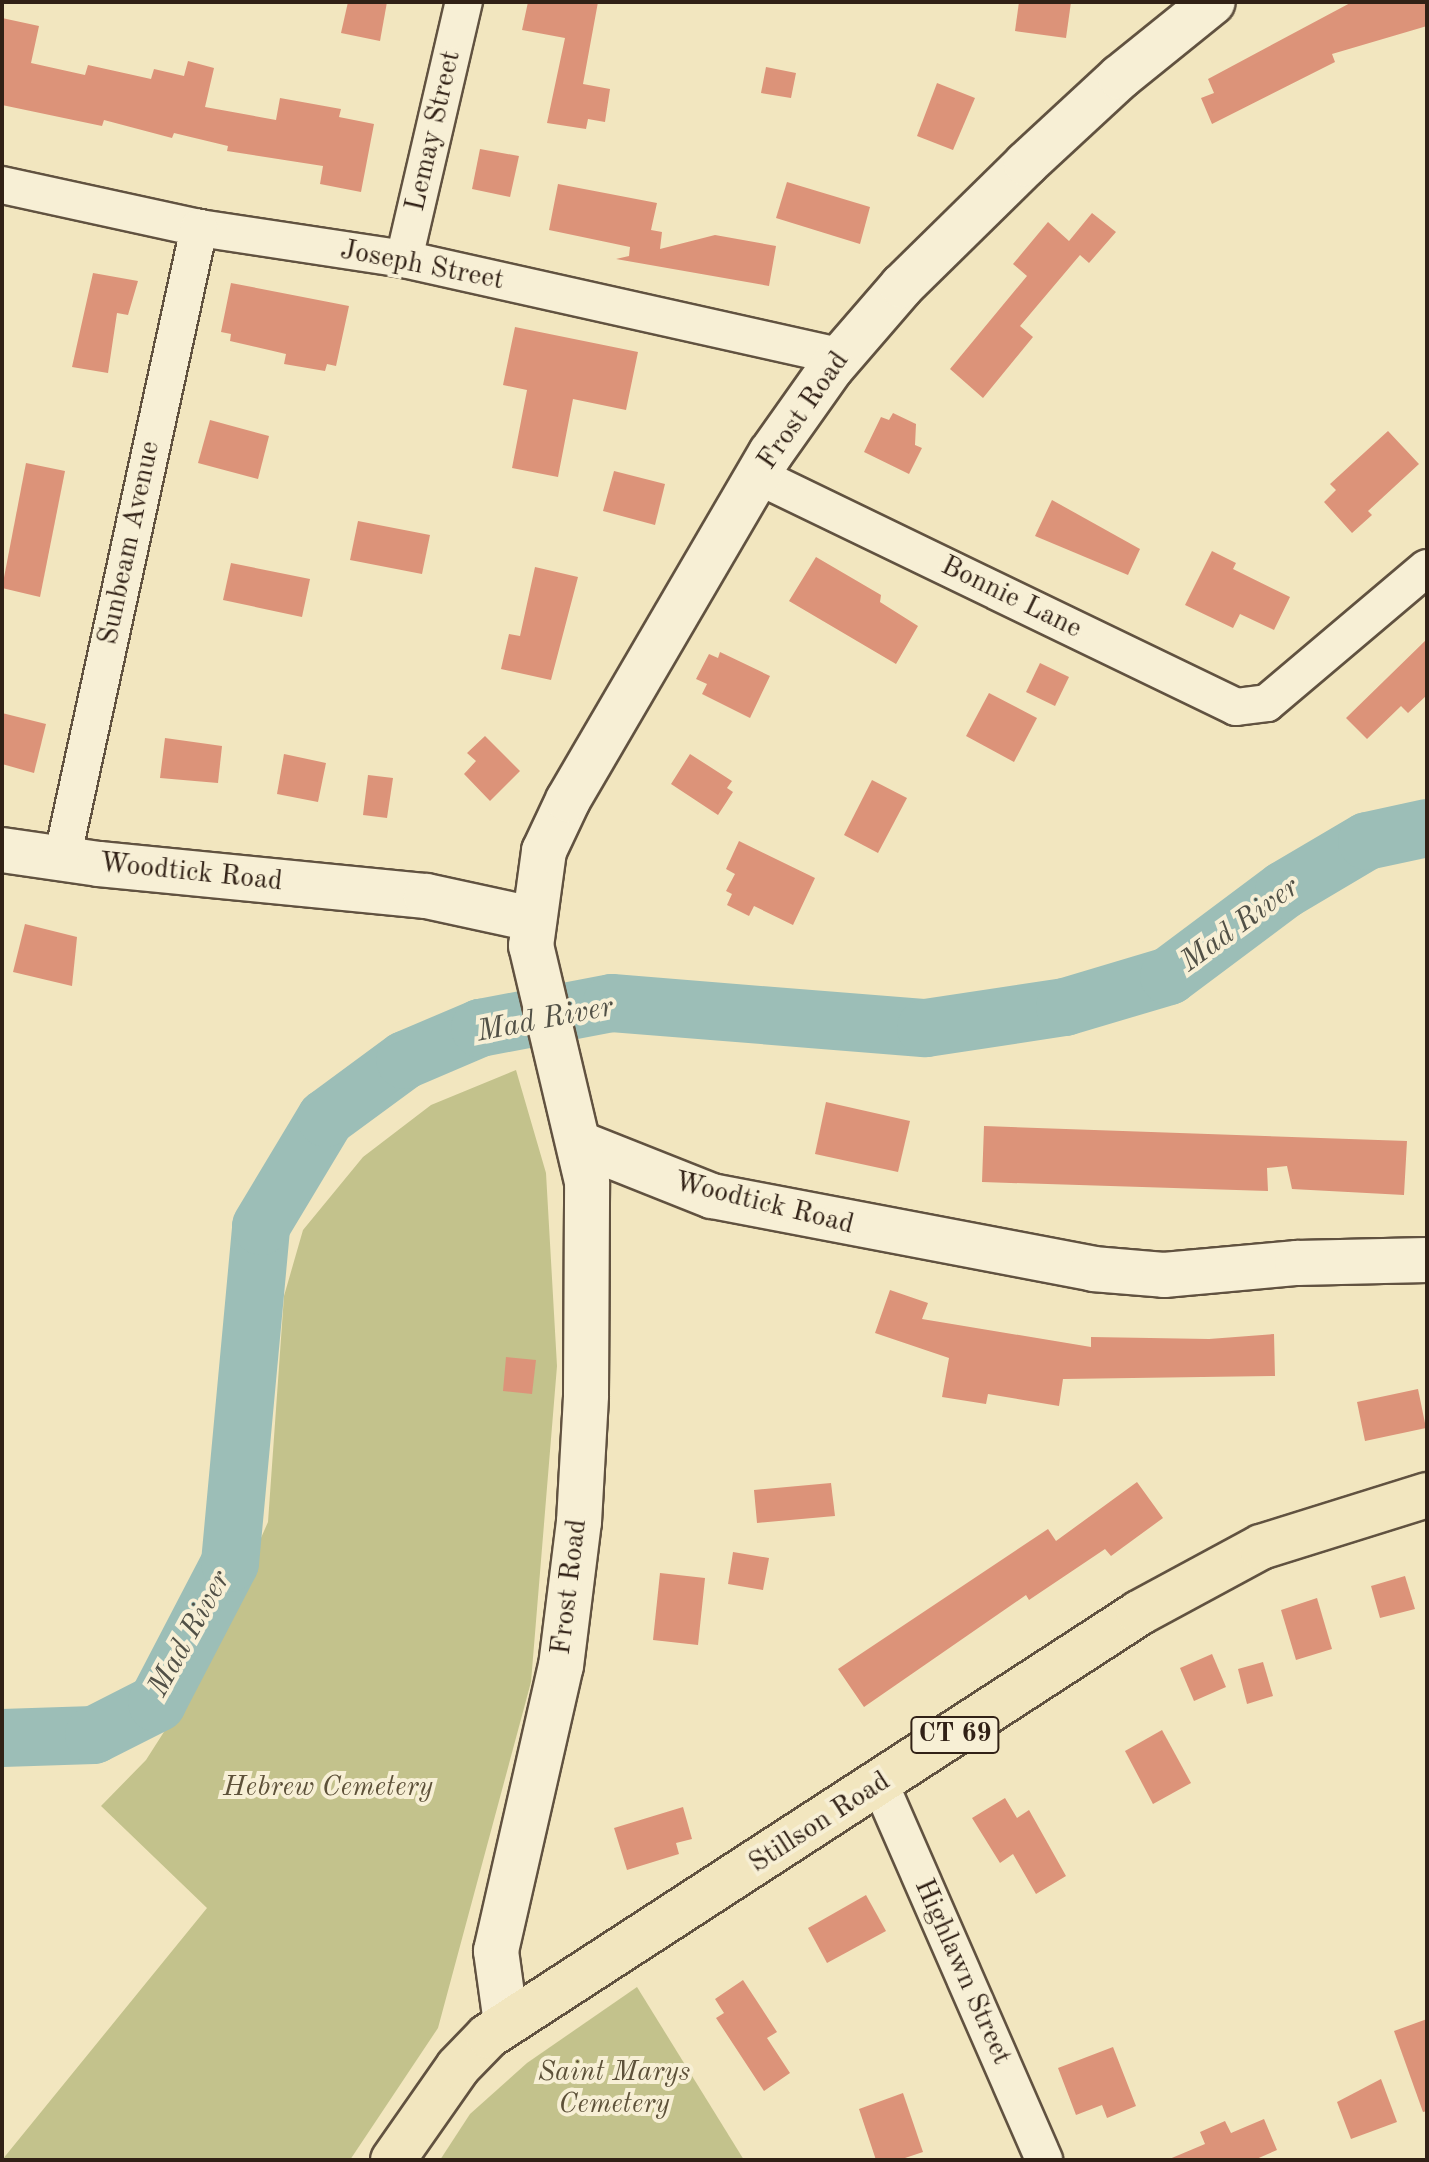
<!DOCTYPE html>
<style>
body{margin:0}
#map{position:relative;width:1429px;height:2162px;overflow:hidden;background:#f2e6bf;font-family:"Old Standard TT",serif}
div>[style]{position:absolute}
.green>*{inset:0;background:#c3c28c}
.river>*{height:58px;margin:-29px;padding:0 29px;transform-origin:29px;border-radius:29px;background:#9cbeb7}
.building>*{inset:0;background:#dc9379}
.roads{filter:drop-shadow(2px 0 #615240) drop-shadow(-2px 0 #615240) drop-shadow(0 2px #615240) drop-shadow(0 -2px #615240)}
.street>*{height:36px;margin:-18px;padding:0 18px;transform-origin:18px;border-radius:18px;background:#f7efd5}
.secondary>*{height:44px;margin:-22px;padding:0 22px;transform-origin:22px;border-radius:22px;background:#f7efd5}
.primary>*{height:44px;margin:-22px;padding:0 22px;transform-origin:22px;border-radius:22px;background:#f2e6bf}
span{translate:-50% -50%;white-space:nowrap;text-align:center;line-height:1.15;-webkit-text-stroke:8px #f7efd5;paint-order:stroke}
.shield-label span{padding:2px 6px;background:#f7efd5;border:2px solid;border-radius:6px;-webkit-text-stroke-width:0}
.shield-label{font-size:26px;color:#312116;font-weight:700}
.street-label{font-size:28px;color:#312116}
.park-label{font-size:28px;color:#5d5139;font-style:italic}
.water-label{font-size:30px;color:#515046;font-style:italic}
.frame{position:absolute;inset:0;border:4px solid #312116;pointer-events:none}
</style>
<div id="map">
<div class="green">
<div style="clip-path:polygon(516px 1070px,546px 1173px,557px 1366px,531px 1682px,438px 2028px,350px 2160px,2px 2160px,207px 1908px,101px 1806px,146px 1760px,201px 1674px,268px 1522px,284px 1296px,303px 1230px,363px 1157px,431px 1105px)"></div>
<div style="clip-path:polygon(637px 1987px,744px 2160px,440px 2160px,470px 2114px,527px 2063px)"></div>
</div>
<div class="river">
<div style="left:2px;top:1738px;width:92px;rotate:-1.9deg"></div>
<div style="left:94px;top:1735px;width:71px;rotate:-26.9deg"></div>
<div style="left:157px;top:1703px;width:158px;rotate:-62.5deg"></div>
<div style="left:230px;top:1563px;width:338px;rotate:-84.7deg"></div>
<div style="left:261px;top:1226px;width:126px;rotate:-59deg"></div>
<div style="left:326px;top:1118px;width:98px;rotate:-36.3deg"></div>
<div style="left:405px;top:1060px;width:82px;rotate:-23.1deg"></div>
<div style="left:480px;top:1028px;width:134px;rotate:-10.7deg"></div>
<div style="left:612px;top:1003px;width:315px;rotate:4.6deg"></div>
<div style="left:926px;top:1028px;width:141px;rotate:-8.6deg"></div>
<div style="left:1065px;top:1007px;width:109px;rotate:-16.6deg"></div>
<div style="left:1169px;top:976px;width:144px;rotate:-36.8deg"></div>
<div style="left:1284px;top:890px;width:96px;rotate:-30.6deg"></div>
<div style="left:1367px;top:841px;width:61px;rotate:-12.2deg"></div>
</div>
<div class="building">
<div style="clip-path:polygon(348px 2px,387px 2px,380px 41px,341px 33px)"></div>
<div style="clip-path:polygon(528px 2px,598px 2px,583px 84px,610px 89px,605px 122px,588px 119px,586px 129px,547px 123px,565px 38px,522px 30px)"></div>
<div style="clip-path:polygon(1019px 2px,1071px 2px,1066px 38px,1015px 31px)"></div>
<div style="clip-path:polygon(1352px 2px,1427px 2px,1427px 26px,1332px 54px,1335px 62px,1212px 124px,1201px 98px,1214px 93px,1208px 79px)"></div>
<div style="clip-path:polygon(2px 18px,39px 26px,31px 63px,85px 75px,88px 65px,151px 79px,154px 69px,184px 76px,188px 61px,214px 68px,205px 107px,276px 120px,280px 98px,341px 109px,339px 117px,374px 124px,361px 192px,320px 184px,323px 166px,227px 151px,228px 146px,174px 133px,172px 138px,104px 120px,102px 126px,2px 105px)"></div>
<div style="clip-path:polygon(766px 67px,796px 73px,791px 98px,761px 93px)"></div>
<div style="clip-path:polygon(937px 83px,975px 98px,953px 150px,917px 136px)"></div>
<div style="clip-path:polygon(480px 149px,519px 156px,510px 197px,472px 189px)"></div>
<div style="clip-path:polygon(787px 182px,870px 207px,860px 244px,776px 218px)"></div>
<div style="clip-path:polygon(558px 184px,657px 203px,651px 230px,662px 232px,660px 249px,715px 235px,776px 246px,769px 286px,616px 259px,629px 256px,630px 247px,549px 230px)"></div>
<div style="clip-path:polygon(1092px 213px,1116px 232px,1089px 263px,1080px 255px,1020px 326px,1033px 337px,983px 398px,950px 369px,1027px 276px,1013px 264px,1048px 222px,1069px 241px)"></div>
<div style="clip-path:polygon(93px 273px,138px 281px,128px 315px,117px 313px,108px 373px,72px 367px)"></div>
<div style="clip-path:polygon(231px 283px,349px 306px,336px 366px,327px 364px,325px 371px,284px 364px,286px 354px,230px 341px,231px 334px,221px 332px)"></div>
<div style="clip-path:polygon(515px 327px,638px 352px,626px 410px,573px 399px,558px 477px,512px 468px,527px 390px,503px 385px)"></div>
<div style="clip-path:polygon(893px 413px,916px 424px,915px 445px,922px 448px,909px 474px,864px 452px,881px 417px,889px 420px)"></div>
<div style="clip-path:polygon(210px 420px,269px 436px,258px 479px,198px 463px)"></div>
<div style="clip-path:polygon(1388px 431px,1419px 464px,1368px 511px,1372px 515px,1352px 533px,1324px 502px,1336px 490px,1330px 484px)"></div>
<div style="clip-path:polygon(26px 463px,65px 471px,40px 597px,2px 588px)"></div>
<div style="clip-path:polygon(614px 471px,665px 484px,655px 525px,603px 511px)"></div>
<div style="clip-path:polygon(1052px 500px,1140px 549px,1128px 575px,1035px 536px)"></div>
<div style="clip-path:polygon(358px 521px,430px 535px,422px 574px,350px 560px)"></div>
<div style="clip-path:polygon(1212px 551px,1236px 563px,1233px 569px,1290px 597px,1274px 630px,1240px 614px,1233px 628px,1185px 605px)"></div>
<div style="clip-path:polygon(816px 557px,881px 595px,880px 602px,918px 626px,896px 664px,789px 601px)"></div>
<div style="clip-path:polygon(231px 563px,310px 579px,302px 617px,223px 600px)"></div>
<div style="clip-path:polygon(535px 567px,578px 577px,551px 680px,501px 669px,509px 634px,520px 636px)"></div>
<div style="clip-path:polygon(1427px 639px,1427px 695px,1408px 713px,1401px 706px,1367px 739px,1346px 718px)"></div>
<div style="clip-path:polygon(720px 652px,770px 676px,750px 718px,702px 694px,707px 684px,696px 679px,709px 654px,718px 658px)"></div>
<div style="clip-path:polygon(1040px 663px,1069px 677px,1055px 706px,1026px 692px)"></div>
<div style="clip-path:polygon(989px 693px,1037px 718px,1014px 762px,966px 736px)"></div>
<div style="clip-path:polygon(2px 713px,46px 724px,34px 773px,2px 764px)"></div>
<div style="clip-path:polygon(485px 736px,520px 771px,490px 801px,464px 774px,476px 761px,467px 753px)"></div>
<div style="clip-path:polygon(165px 738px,222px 746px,218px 783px,160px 778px)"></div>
<div style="clip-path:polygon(284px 754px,326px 763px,318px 802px,277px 794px)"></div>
<div style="clip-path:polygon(690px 754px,732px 781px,727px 788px,733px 792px,718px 815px,671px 784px)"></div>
<div style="clip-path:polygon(368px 775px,393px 778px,387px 818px,363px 815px)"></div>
<div style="clip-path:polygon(872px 780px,907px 798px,878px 853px,844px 835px)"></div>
<div style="clip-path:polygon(739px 841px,815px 878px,793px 925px,754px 906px,749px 916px,727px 905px,732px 894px,726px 891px,735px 874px,726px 869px)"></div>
<div style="clip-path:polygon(25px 924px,77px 937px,72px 986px,13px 972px)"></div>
<div style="clip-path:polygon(826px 1102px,910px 1121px,898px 1172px,815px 1154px)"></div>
<div style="clip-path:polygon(984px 1126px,1407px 1141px,1404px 1195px,1292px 1189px,1287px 1166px,1267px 1168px,1268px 1191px,982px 1182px)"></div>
<div style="clip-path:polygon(890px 1290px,928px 1303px,922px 1319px,1091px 1347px,1091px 1337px,1209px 1339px,1274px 1334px,1275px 1376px,1063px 1379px,1059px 1406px,988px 1394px,986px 1404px,942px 1397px,949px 1358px,875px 1333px)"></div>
<div style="clip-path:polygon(506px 1357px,536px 1360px,532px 1394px,503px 1391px)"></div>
<div style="clip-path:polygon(1418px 1389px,1426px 1428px,1365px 1441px,1357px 1402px)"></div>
<div style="clip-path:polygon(1137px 1482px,1163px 1518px,1111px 1556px,1105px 1549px,1029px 1600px,1026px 1595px,864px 1707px,838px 1669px,1048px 1529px,1056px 1541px)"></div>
<div style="clip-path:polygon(831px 1483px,835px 1516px,757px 1523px,754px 1490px)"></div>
<div style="clip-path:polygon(733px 1552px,769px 1558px,763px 1590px,728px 1584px)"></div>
<div style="clip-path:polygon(660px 1573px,705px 1578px,698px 1645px,653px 1640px)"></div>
<div style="clip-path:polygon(1405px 1576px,1415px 1609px,1380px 1618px,1371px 1586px)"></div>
<div style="clip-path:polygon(1317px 1598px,1332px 1649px,1296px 1660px,1281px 1610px)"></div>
<div style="clip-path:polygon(1212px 1654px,1226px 1687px,1194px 1701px,1180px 1668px)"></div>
<div style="clip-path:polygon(1263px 1662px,1273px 1696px,1247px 1704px,1238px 1669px)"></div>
<div style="clip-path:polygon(1162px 1730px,1191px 1783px,1153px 1804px,1125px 1751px)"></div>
<div style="clip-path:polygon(1005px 1798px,1017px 1818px,1029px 1810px,1066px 1876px,1036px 1894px,1013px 1854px,1000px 1863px,972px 1818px)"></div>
<div style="clip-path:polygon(683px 1807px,692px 1839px,676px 1843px,679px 1854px,627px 1870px,614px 1828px)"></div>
<div style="clip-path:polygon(866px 1895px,886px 1931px,827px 1963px,808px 1928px)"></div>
<div style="clip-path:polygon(743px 1980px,777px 2032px,767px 2038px,790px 2073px,764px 2091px,716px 2018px,724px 2013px,715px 1999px)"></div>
<div style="clip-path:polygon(1427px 2019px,1427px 2111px,1423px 2112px,1394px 2031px)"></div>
<div style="clip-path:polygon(1113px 2047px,1136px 2106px,1107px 2118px,1102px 2105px,1076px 2115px,1058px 2068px)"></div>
<div style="clip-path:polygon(1381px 2079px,1397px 2122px,1351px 2139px,1337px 2102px)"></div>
<div style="clip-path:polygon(903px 2093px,923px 2152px,899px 2160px,876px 2160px,859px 2109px)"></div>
<div style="clip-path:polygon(1264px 2119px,1277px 2150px,1254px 2160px,1167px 2160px,1205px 2144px,1200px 2132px,1225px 2121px,1231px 2133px)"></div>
</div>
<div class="roads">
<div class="street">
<div style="left:2px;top:185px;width:202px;rotate:12.3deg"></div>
<div style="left:199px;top:228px;width:207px;rotate:8.6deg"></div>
<div style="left:404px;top:259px;width:448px;rotate:12.6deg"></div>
<div style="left:404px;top:259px;width:264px;rotate:-76.9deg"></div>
<div style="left:758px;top:476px;width:531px;rotate:25.79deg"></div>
<div style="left:1236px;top:707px;width:31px;rotate:-7deg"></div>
<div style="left:1267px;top:703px;width:209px;rotate:-40.2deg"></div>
<div style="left:62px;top:859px;width:646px;rotate:-77.75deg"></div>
<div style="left:880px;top:1784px;width:410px;rotate:66.4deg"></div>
</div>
<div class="secondary">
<div style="left:2px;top:850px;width:98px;rotate:8.2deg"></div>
<div style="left:99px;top:864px;width:329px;rotate:5.6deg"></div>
<div style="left:426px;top:896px;width:108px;rotate:12.2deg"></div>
<div style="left:581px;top:1144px;width:141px;rotate:21.7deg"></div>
<div style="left:712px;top:1196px;width:388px;rotate:10.8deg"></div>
<div style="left:1093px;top:1269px;width:71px;rotate:4.8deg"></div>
<div style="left:1164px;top:1275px;width:134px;rotate:-5.2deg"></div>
<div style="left:1297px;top:1263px;width:130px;rotate:-1.3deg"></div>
<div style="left:506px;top:2023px;width:73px;rotate:-97.9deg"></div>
<div style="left:496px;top:1951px;width:292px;rotate:-77.2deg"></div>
<div style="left:561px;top:1666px;width:145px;rotate:-82.9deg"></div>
<div style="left:579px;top:1522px;width:127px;rotate:-86.8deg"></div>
<div style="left:586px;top:1395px;width:213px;rotate:-89.7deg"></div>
<div style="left:587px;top:1182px;width:243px;rotate:-103.3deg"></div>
<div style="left:531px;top:946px;width:96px;rotate:-82.2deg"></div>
<div style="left:544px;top:851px;width:56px;rotate:-64.8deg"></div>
<div style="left:568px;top:800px;width:402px;rotate:-59.7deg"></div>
<div style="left:771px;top:453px;width:105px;rotate:-54.7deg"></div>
<div style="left:832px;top:367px;width:107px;rotate:-49.2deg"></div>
<div style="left:902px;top:286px;width:174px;rotate:-44.5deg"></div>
<div style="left:1026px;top:164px;width:128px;rotate:-42.8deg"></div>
<div style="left:1120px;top:77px;width:119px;rotate:-38.9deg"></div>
</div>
<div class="primary">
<div style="left:393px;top:2160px;width:113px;rotate:-55deg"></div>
<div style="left:458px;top:2067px;width:43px;rotate:-45.9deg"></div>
<div style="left:488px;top:2036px;width:776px;rotate:-33.01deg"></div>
<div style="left:1139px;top:1613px;width:139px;rotate:-28.4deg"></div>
<div style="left:1261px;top:1547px;width:174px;rotate:-17.4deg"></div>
</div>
</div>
<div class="shield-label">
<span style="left:955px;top:1735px">CT 69</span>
</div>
<div class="street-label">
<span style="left:434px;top:131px;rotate:-77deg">Lemay Street</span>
<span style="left:422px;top:266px;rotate:11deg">Joseph Street</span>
<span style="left:804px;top:411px;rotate:-55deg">Frost Road</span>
<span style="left:130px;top:543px;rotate:-78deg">Sunbeam Avenue</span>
<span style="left:1011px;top:598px;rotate:26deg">Bonnie Lane</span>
<span style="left:191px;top:873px;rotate:6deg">Woodtick Road</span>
<span style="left:764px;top:1204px;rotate:14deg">Woodtick Road</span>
<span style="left:570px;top:1587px;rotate:-83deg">Frost Road</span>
<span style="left:820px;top:1823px;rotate:-33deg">Stillson Road</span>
<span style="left:962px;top:1972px;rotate:66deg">Highlawn Street</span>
</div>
<div class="park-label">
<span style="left:328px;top:1788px">Hebrew Cemetery</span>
<span style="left:614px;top:2089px">Saint Marys<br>Cemetery</span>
</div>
<div class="water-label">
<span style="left:1240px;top:925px;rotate:-36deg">Mad River</span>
<span style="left:545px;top:1020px;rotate:-11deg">Mad River</span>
<span style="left:190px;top:1634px;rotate:-61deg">Mad River</span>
</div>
<div class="frame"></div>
</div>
